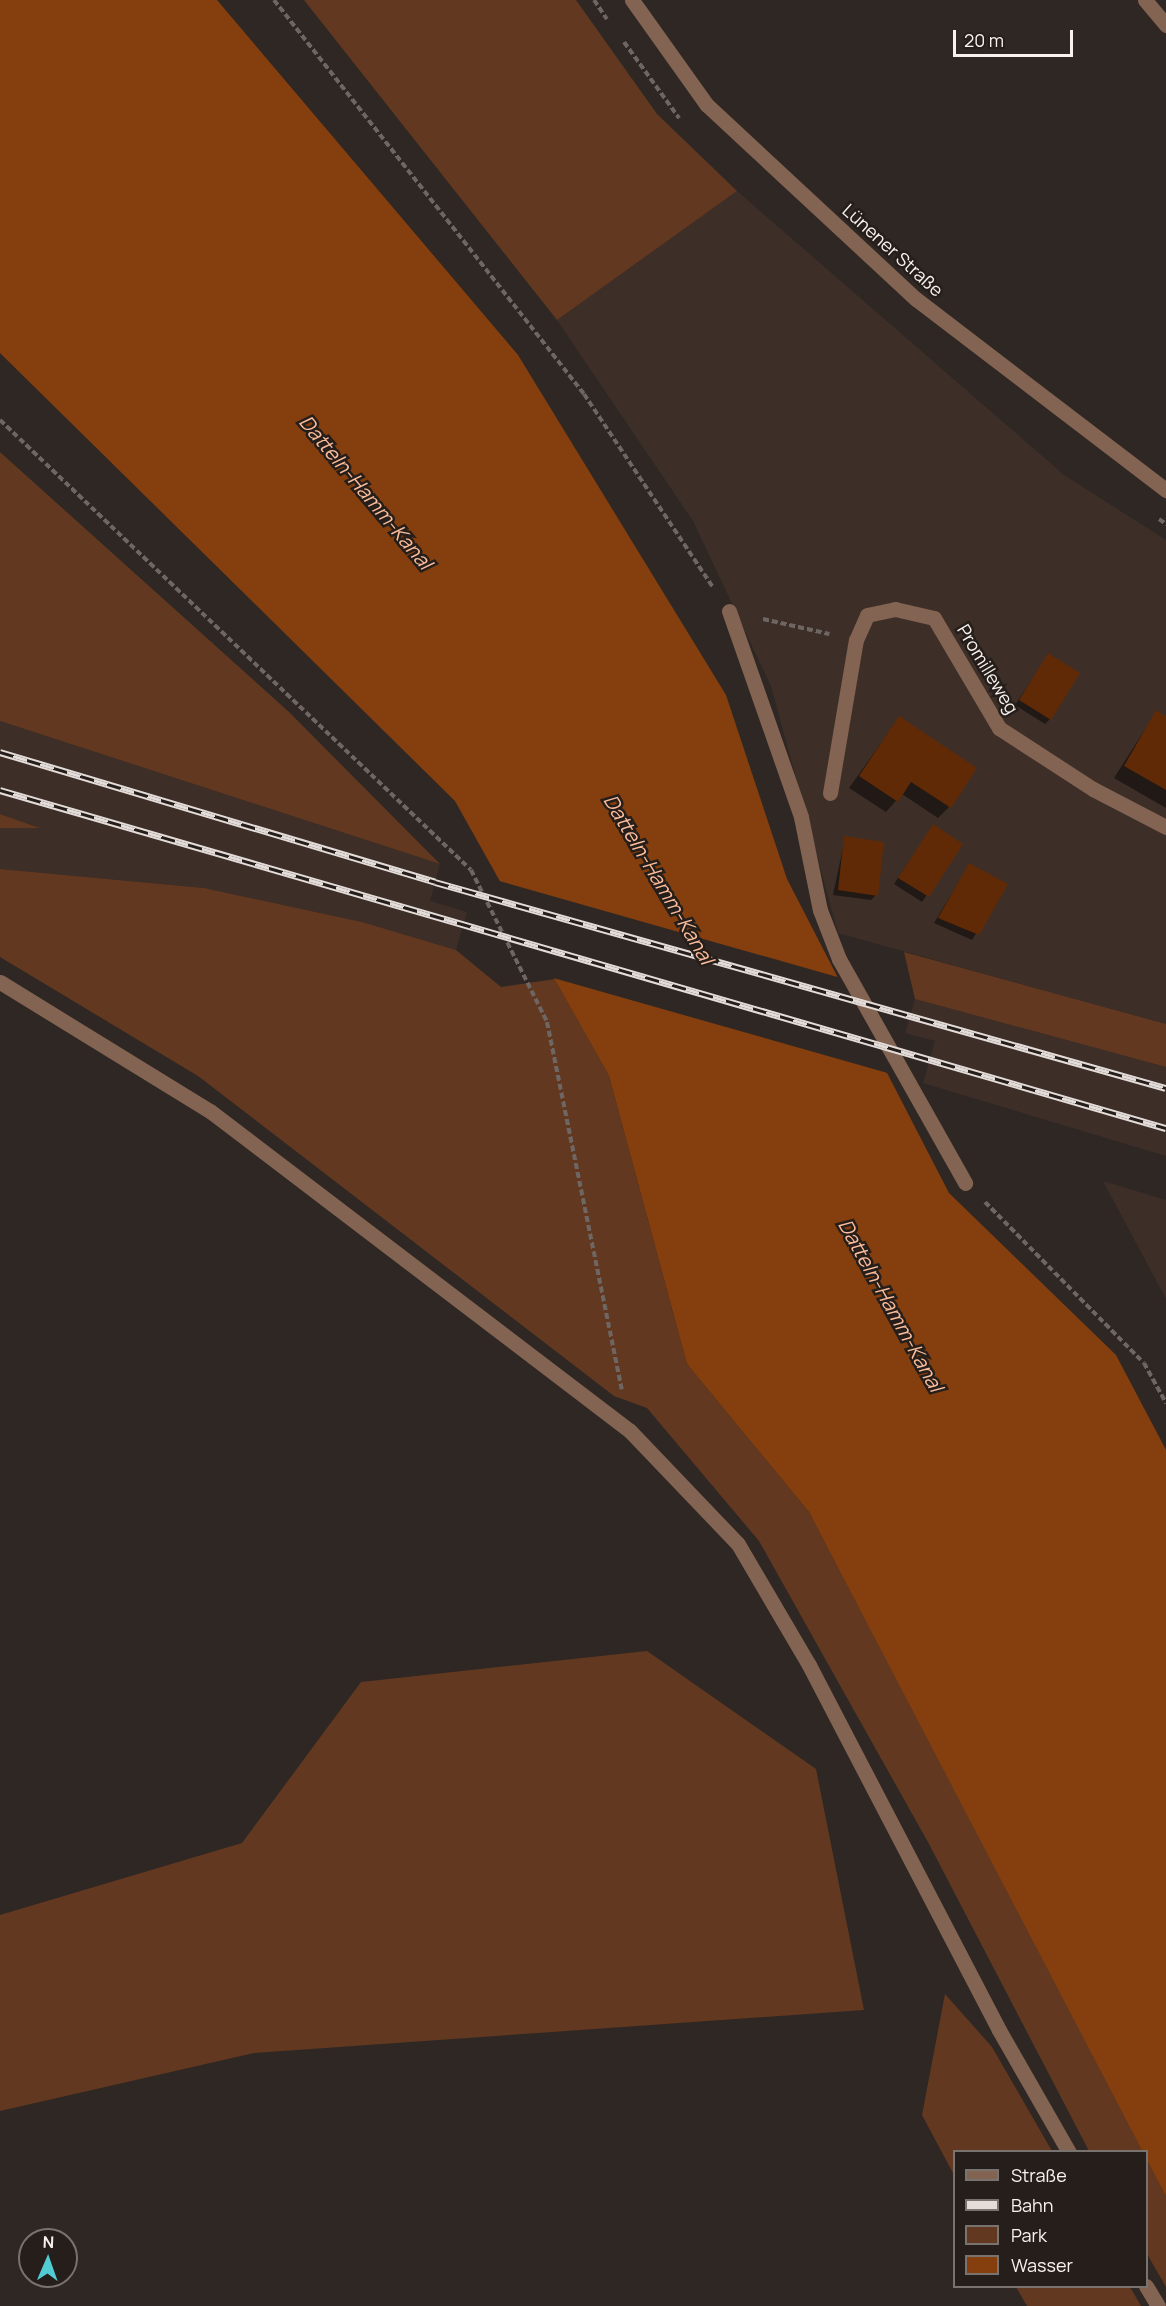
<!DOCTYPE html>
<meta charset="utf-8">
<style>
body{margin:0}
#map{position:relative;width:1166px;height:2306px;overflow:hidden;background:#2f2723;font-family:Manrope,sans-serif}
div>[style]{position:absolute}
.built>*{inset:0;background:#3d2f28}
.green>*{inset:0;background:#623820}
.water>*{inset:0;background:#853f0e}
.pier>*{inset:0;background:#2f2723}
.shadow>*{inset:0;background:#0007}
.building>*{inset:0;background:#602a06}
.path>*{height:4px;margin-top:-2px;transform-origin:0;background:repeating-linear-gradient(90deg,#6e6663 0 6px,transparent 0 9px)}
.minor>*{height:15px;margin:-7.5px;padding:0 7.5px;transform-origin:7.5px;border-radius:7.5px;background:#836351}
.rail>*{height:7px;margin-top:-3.5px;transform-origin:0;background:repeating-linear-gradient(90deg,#251e1a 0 14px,#e3dcd9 0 28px);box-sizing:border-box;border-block:2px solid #e3dcd9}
span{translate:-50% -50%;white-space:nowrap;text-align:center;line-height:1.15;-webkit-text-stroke:5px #251e1a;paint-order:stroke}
.street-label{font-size:18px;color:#f8f2ef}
.water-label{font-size:20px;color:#fbbd9b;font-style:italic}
.legend{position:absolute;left:953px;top:2150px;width:195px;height:138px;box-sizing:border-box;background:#251e1a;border:2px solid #79736f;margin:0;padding:8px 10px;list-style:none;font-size:18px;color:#f8f2ef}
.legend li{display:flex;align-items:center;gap:12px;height:30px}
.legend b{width:30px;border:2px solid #79736f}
.north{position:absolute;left:18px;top:2228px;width:60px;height:60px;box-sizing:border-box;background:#251e1a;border:2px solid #79736f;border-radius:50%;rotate:2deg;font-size:16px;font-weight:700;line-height:24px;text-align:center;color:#f8f2ef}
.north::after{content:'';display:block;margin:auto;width:21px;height:27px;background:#51ccd2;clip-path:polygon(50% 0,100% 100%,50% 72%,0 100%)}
.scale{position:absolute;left:953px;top:30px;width:120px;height:27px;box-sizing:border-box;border:3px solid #f8f2ef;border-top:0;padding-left:8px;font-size:18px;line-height:21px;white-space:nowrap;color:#f8f2ef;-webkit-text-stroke:4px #251e1a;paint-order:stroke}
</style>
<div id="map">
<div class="built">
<div style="clip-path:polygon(737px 191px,1064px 475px,1166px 540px,1166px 1024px,838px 933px,771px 686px,693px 521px,557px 320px)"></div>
<div style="clip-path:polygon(0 721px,440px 864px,430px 901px,467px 912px,456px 950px,362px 922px,204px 888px,0 869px,0 828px,38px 827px,0 814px)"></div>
<div style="clip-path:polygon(915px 999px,1166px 1067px,1166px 1156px,923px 1083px,935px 1041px,905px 1033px)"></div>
<div style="clip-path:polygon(1103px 1181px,1166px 1200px,1166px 1299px)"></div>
</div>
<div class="green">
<div style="clip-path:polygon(304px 0,576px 0,657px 114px,737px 191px,557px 320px)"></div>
<div style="clip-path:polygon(0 452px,289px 712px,440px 864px,0 721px)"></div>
<div style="clip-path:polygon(0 814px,40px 828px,0 828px)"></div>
<div style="clip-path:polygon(0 869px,204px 888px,362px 922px,456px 950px,501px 987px,555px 979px,609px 1076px,687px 1364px,809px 1512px,1145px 2151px,1089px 2151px,929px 1844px,759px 1541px,647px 1408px,614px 1396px,198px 1076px,0 957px)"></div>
<div style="clip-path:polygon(904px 952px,1166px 1024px,1166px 1067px,915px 999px)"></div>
<div style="clip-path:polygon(647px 1651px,816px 1769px,864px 2010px,254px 2053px,0 2111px,0 1915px,242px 1843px,361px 1682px)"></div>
<div style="clip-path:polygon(945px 1994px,992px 2047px,1052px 2151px,954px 2152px,954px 2175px,922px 2115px)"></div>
<div style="clip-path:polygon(1146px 2155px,1166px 2196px,1166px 2287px,1147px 2254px)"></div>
<div style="clip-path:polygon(1016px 2287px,1130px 2287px,1141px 2306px,1027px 2306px)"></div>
</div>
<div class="water">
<div style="clip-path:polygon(0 0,217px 0,518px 355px,726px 695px,787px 879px,949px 1193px,1116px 1355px,1166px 1450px,1166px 2196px,809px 1512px,687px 1364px,609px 1076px,455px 801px,0 353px)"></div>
</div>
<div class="pier">
<div style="clip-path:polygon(496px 880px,841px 978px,891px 1074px,550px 977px)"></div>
</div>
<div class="shadow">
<div style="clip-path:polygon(1048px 655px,1050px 719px,1045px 724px,1015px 705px)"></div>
<div style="clip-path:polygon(1156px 712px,1166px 718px,1166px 808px,1114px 778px)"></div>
<div style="clip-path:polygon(899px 718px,949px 807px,938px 818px,902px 794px,886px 812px,849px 788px)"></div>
<div style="clip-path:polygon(933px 826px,961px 844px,922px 902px,894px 884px)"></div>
<div style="clip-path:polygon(845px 838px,876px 895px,871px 900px,833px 895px)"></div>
<div style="clip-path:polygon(969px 865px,1006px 885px,972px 940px,934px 923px)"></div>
</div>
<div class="building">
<div style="clip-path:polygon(1048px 653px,1080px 673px,1051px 720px,1019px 700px)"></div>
<div style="clip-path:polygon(1156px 710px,1166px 716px,1166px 790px,1124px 766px)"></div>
<div style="clip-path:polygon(899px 716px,977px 768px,951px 808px,911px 782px,898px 802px,859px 776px)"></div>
<div style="clip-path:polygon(933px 824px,963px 844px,929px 897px,898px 878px)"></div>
<div style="clip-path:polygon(844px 836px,884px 842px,878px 896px,838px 890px)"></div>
<div style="clip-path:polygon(969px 863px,1008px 884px,979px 935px,938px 918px)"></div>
</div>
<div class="path">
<div style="left:274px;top:0;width:501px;rotate:51.8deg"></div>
<div style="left:584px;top:394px;width:234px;rotate:56.3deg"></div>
<div style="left:594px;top:0;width:23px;rotate:56deg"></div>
<div style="left:624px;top:42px;width:94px;rotate:54.1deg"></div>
<div style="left:0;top:420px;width:651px;rotate:43.69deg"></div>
<div style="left:471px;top:870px;width:170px;rotate:63.4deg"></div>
<div style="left:547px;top:1022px;width:375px;rotate:78.5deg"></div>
<div style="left:1159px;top:519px;width:9px;rotate:36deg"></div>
<div style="left:763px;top:619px;width:68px;rotate:12.8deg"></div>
<div style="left:985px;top:1202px;width:226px;rotate:45.4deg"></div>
<div style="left:1144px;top:1363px;width:46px;rotate:61.2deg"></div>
</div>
<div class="minor">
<div style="left:632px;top:0;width:129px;rotate:54.5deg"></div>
<div style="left:707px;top:105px;width:285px;rotate:42.9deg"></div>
<div style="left:916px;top:299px;width:315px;rotate:37.4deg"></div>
<div style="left:1145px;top:0;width:33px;rotate:50deg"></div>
<div style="left:729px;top:611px;width:218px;rotate:70.7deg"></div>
<div style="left:801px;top:817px;width:95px;rotate:78.5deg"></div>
<div style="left:820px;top:910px;width:53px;rotate:68.8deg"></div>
<div style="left:839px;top:959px;width:257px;rotate:60.6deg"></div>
<div style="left:830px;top:793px;width:155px;rotate:-80.4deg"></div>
<div style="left:856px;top:640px;width:27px;rotate:-66deg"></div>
<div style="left:867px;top:615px;width:29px;rotate:-12deg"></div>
<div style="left:895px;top:609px;width:40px;rotate:13deg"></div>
<div style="left:934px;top:618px;width:128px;rotate:59.4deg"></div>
<div style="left:999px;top:728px;width:112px;rotate:33deg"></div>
<div style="left:1093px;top:789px;width:82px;rotate:27.5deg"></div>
<div style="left:0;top:982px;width:246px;rotate:31.6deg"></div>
<div style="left:210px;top:1111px;width:528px;rotate:37.3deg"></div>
<div style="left:630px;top:1431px;width:156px;rotate:46.3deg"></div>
<div style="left:738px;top:1544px;width:140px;rotate:59.6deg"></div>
<div style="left:809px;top:1665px;width:411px;rotate:62.5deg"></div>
<div style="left:999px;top:2030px;width:141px;rotate:60.2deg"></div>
<div style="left:1146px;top:2286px;width:23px;rotate:59deg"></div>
</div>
<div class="rail">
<div style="left:0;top:752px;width:454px;rotate:16.6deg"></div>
<div style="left:435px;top:882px;width:759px;rotate:15.74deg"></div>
<div style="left:0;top:790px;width:1214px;rotate:16.17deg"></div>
</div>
<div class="street-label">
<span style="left:893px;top:250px;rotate:42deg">Lünener Straße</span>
<span style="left:988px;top:669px;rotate:59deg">Promilleweg</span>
</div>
<div class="water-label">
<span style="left:366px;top:492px;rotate:50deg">Datteln-Hamm-Kanal</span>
<span style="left:659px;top:879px;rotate:59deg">Datteln-Hamm-Kanal</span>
<span style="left:891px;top:1305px;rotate:61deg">Datteln-Hamm-Kanal</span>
</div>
<ul class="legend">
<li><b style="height:8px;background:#836351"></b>Straße</li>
<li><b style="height:8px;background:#e3dcd9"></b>Bahn</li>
<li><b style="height:16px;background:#623820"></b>Park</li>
<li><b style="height:16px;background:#853f0e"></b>Wasser</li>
</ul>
<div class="north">N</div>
<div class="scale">20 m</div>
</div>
